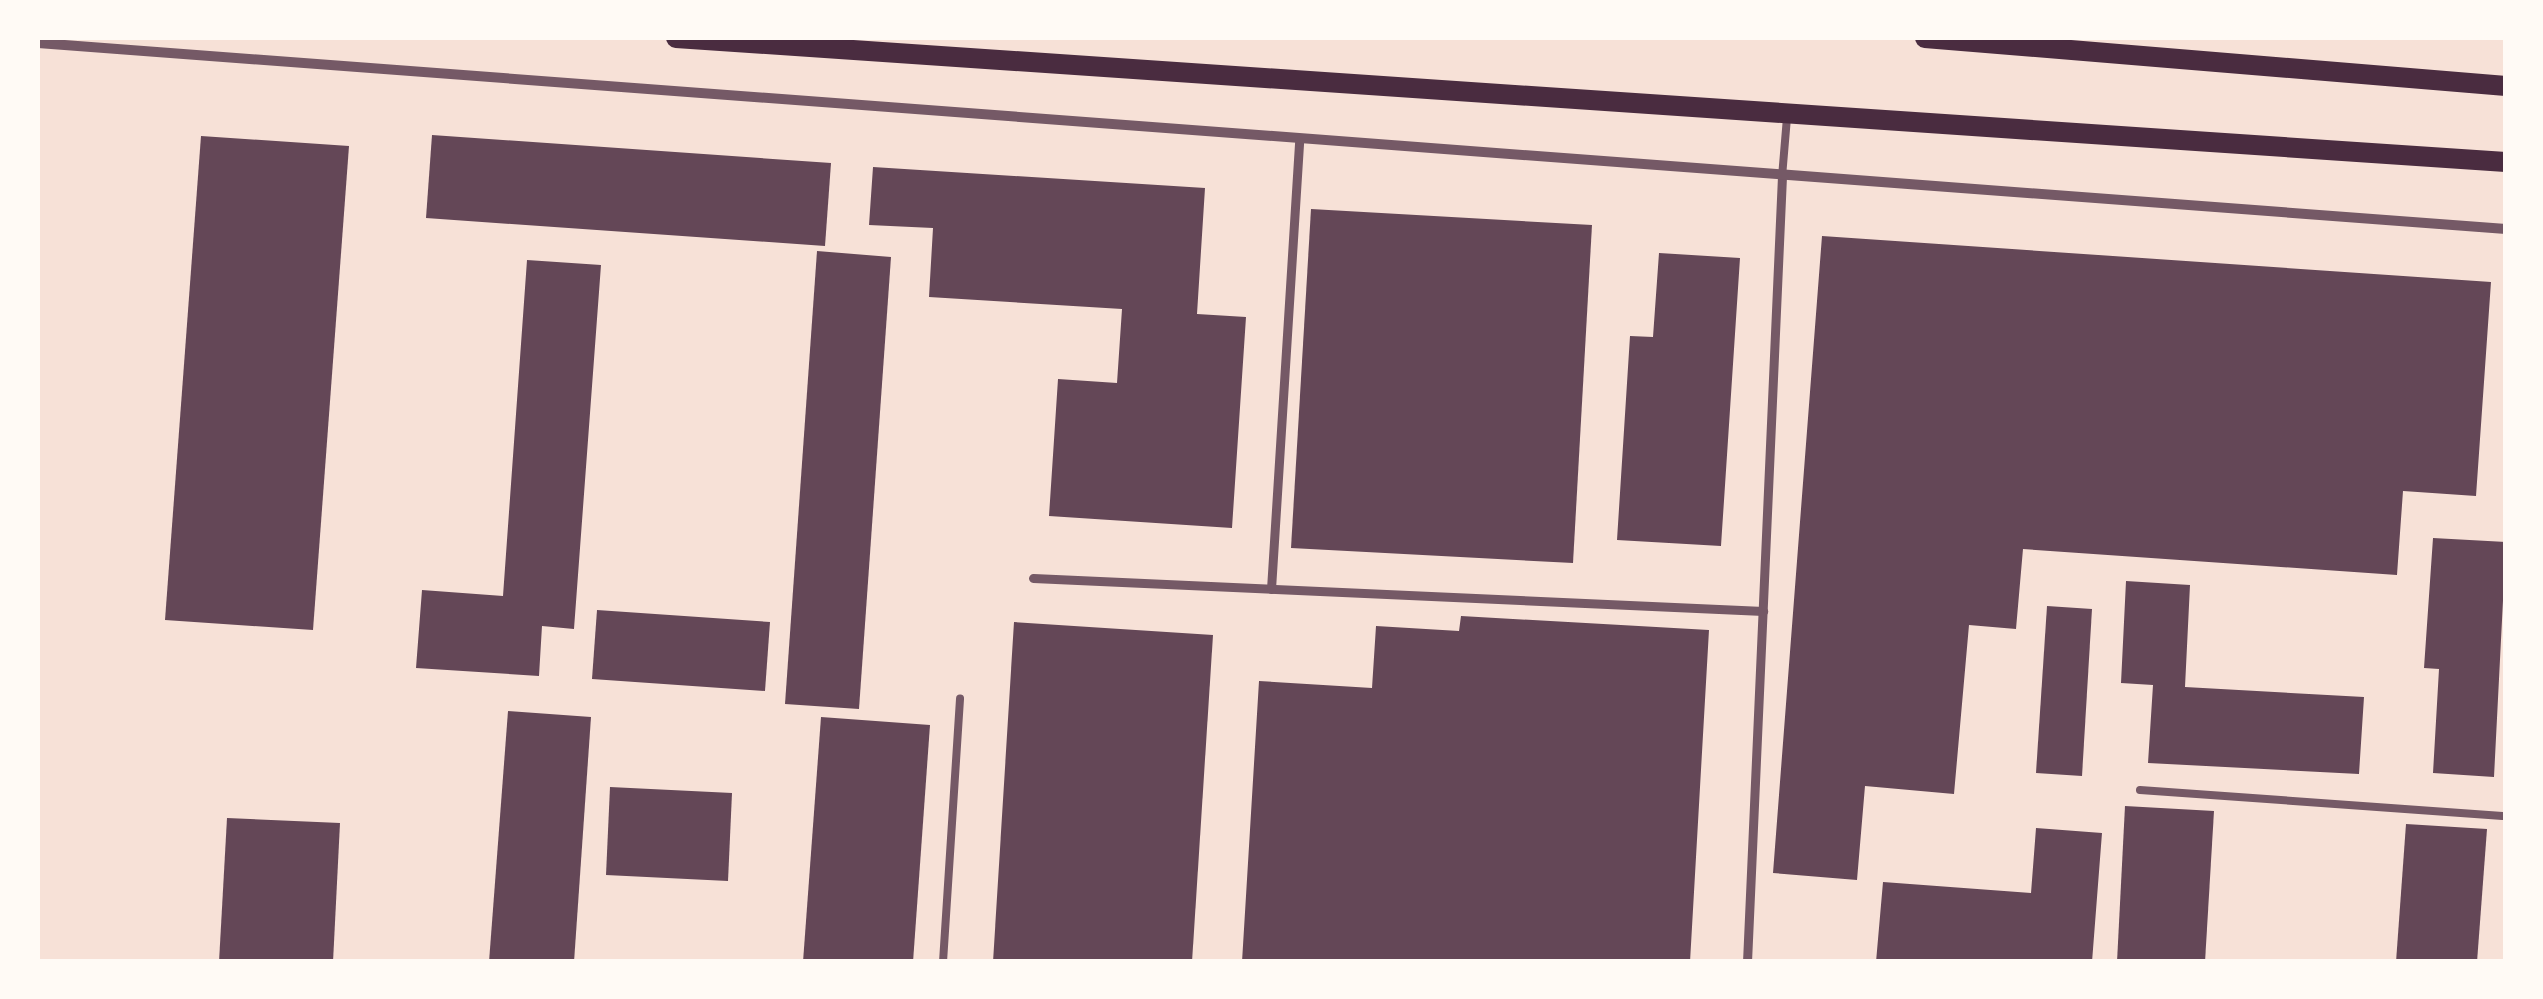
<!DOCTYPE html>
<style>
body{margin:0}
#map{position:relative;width:2543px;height:999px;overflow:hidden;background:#f7e1d7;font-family:Figtree,sans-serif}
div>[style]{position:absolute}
.building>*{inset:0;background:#644757}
.service>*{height:8px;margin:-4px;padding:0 4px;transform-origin:4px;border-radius:4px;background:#755966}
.pedestrian>*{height:9px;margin:-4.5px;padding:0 4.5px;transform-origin:4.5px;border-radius:4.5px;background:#755966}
.minor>*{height:10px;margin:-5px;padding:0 5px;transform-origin:5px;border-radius:5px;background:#755966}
.secondary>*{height:20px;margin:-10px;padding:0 10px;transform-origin:10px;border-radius:10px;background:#4a2c40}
span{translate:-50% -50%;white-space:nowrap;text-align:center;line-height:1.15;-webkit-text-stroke:8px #fffaf5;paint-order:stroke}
.frame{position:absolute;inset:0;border:40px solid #fffaf5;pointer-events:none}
</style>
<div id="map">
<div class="building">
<div style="clip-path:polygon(432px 135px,831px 163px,825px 246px,426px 218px)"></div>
<div style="clip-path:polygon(201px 136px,349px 146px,313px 630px,165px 620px)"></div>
<div style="clip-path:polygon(873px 167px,1205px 188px,1197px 314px,1246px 317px,1232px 528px,1049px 516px,1058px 379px,1117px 383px,1122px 309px,929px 297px,933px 228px,869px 225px)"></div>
<div style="clip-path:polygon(1311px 209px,1592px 225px,1573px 563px,1291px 548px)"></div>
<div style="clip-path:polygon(1822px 236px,2491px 282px,2476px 496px,2403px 491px,2397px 575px,2023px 549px,2016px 629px,1969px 625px,1954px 794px,1865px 786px,1857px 880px,1773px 873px)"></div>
<div style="clip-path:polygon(817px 251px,891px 257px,859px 709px,785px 704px)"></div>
<div style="clip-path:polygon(1659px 253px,1740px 258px,1721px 546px,1617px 540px,1630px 336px,1653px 337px)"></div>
<div style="clip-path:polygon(527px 260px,601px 265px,574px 629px,542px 626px,539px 676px,416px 668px,422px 590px,503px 596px)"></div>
<div style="clip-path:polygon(2433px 538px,2506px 542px,2494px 777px,2433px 773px,2439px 669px,2424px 668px)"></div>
<div style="clip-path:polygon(2126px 581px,2190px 585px,2185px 687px,2364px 697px,2359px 774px,2148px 763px,2153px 685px,2121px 683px)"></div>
<div style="clip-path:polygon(2047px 606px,2092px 609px,2082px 776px,2036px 773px)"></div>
<div style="clip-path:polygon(597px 610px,770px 622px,765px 691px,592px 679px)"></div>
<div style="clip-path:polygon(1461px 616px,1709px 630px,1690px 962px,1242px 962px,1259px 681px,1372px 688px,1376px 626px,1459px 631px)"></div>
<div style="clip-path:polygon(1014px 622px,1213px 635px,1192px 962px,993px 962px)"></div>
<div style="clip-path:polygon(508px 711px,591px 717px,574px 962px,489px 962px)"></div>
<div style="clip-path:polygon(821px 717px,930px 725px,913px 962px,803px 962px)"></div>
<div style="clip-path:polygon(610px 787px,732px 793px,728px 881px,606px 875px)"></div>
<div style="clip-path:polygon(2125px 806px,2214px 811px,2205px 962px,2117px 962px)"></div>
<div style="clip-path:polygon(227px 818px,340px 823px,333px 962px,219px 962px)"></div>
<div style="clip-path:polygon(2406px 824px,2487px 829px,2477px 962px,2396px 962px)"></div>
<div style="clip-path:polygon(2036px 828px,2102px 833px,2092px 962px,1876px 962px,1883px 882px,2031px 893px)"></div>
</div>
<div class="service">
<div style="left:1782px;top:177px;width:59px;rotate:-85.2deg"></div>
<div style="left:2140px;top:790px;width:367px;rotate:4.1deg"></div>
<div style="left:943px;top:962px;width:264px;rotate:-86.3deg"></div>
</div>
<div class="pedestrian">
<div style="left:1033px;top:578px;width:731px;rotate:2.59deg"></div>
<div style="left:1271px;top:589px;width:449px;rotate:-86.4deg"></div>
<div style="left:1747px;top:962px;width:786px;rotate:-87.45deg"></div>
</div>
<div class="minor">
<div style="left:38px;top:43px;width:2475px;rotate:4.31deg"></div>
</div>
<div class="secondary">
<div style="left:676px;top:38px;width:1834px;rotate:3.88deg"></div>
<div style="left:1925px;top:38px;width:583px;rotate:4.72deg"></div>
</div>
<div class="frame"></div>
</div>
